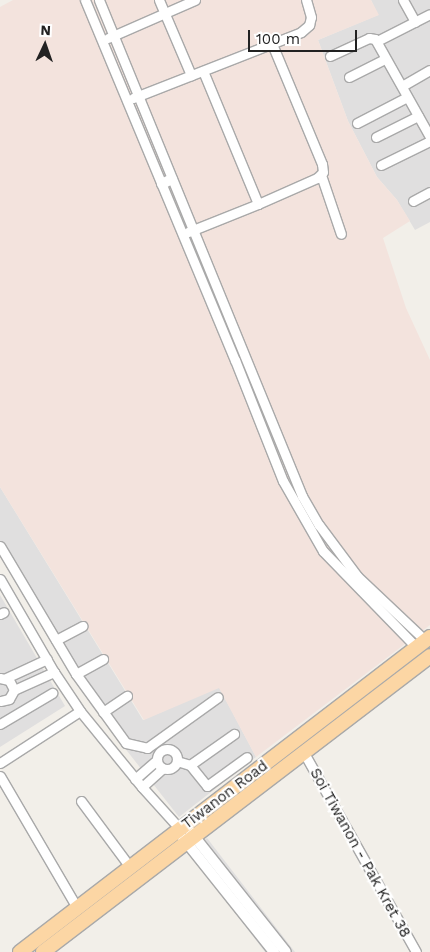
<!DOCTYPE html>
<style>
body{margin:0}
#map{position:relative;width:430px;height:952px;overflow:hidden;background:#f2efe9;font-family:"Work Sans",sans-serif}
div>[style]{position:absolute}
.residential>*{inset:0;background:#e0dfdf}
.military>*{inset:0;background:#f3e3dd}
.roads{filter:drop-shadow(1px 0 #a9a9a9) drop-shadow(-1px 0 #a9a9a9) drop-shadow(0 1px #a9a9a9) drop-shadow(0 -1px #a9a9a9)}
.minor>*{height:9px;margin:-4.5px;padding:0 4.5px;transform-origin:4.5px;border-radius:4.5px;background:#fff}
.minor>.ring{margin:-4.5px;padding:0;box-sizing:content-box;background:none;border:9px solid #fff;border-radius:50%}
.tertiary>*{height:10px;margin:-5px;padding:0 5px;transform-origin:5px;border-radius:5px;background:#fff}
.primary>*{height:14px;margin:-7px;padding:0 7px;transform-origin:7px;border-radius:7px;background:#fcd6a4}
span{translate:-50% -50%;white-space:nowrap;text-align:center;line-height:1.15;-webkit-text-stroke:4.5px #fff;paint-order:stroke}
.street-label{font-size:15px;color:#222}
.north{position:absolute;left:20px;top:20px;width:50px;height:50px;-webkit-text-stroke:4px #fff;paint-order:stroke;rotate:3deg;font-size:14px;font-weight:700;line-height:20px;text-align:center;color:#222}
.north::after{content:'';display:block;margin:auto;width:18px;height:22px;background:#222;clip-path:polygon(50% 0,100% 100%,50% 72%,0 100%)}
.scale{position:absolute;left:248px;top:30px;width:109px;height:22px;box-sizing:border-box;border:2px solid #222;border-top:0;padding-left:6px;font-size:15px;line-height:18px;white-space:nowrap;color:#222;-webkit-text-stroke:4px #fff;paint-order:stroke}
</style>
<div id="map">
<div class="residential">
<div style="clip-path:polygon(371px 0,430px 0,430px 222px,415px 230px,397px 200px,377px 177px,348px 121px,318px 40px,378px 15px)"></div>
<div style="clip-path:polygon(0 487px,143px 720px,219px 687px,256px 757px,179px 817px,91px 705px,0 554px)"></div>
<div style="clip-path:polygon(0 595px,65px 706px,0 747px)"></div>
<div style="clip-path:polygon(207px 838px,295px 952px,265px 952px,189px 852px)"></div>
</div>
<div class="military">
<div style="clip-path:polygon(13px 0,371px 0,379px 15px,318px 40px,348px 121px,377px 177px,397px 200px,410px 221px,383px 238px,406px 308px,430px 360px,430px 625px,256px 757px,219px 688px,144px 720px,0 487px,0 7px)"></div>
</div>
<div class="roads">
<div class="minor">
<div style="left:85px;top:0;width:390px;rotate:67.4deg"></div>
<div style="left:235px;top:360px;width:130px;rotate:68.4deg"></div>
<div style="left:283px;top:481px;width:81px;rotate:60.3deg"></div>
<div style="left:323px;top:551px;width:135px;rotate:45.9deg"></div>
<div style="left:99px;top:0;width:536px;rotate:67.74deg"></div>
<div style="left:302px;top:496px;width:34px;rotate:60deg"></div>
<div style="left:319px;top:525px;width:64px;rotate:53.3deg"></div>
<div style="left:357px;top:576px;width:95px;rotate:43.3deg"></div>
<div style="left:159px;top:0;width:82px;rotate:66.9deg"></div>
<div style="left:403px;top:0;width:25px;rotate:61deg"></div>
<div style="left:108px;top:38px;width:95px;rotate:-23.6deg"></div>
<div style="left:377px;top:41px;width:59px;rotate:-27deg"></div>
<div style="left:330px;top:56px;width:43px;rotate:-24.8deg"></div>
<div style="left:369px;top:38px;width:6px;rotate:9deg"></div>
<div style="left:375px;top:39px;width:112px;rotate:60.7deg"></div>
<div style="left:203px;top:71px;width:144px;rotate:67.5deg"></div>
<div style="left:349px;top:77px;width:40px;rotate:-26.6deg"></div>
<div style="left:402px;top:86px;width:32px;rotate:-30deg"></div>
<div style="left:133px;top:98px;width:180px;rotate:-21.4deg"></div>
<div style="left:301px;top:32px;width:11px;rotate:-41deg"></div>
<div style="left:309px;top:25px;width:8px;rotate:-76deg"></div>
<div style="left:311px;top:17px;width:18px;rotate:-106deg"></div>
<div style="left:357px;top:123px;width:56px;rotate:-27.5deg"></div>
<div style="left:376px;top:137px;width:47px;rotate:-26.6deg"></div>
<div style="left:381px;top:165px;width:55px;rotate:-26.1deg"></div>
<div style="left:321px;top:175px;width:62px;rotate:71.3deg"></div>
<div style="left:413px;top:201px;width:19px;rotate:-28deg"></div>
<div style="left:188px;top:232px;width:75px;rotate:-21.8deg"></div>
<div style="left:258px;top:204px;width:64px;rotate:-23.8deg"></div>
<div style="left:317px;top:178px;width:8px;rotate:-45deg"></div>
<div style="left:323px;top:172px;width:8px;rotate:-97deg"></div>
<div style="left:322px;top:164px;width:130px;rotate:-112.6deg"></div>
<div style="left:0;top:546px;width:149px;rotate:59.3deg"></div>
<div style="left:76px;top:674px;width:85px;rotate:54.1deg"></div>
<div style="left:126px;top:743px;width:22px;rotate:13deg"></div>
<div style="left:147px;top:748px;width:87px;rotate:-35.7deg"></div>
<div style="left:0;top:579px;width:108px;rotate:59.9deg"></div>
<div style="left:54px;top:672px;width:47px;rotate:56.3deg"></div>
<div style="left:80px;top:711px;width:98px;rotate:50.8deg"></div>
<div style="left:142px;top:787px;width:57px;rotate:47.9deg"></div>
<div style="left:0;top:614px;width:4px;rotate:-27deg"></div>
<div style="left:56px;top:640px;width:30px;rotate:-28deg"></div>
<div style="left:76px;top:674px;width:31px;rotate:-29deg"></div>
<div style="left:0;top:678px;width:9px;rotate:13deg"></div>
<div style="left:9px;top:680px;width:11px;rotate:63deg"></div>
<div style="left:14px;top:690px;width:10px;rotate:119deg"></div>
<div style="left:9px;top:699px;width:9px;rotate:167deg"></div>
<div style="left:6px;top:678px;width:45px;rotate:-24.9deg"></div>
<div style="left:14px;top:690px;width:44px;rotate:-24.2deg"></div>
<div style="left:103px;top:712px;width:29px;rotate:-34deg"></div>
<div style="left:0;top:724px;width:61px;rotate:-30.8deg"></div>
<div class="ring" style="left:157px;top:749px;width:11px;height:11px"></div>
<div style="left:304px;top:753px;width:228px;rotate:60.6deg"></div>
<div style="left:177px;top:761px;width:14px;rotate:17deg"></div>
<div style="left:190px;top:765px;width:27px;rotate:51deg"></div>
<div style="left:207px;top:786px;width:49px;rotate:-35.9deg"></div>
<div style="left:0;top:763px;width:95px;rotate:-33deg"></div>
<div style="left:190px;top:765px;width:54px;rotate:-35.2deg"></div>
<div style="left:0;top:776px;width:153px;rotate:59.7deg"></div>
<div style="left:135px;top:779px;width:29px;rotate:-41deg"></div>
<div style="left:142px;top:787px;width:28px;rotate:-42deg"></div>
<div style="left:81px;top:801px;width:82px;rotate:53.4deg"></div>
</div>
<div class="tertiary">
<div style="left:162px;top:184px;width:11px;rotate:-27deg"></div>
<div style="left:190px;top:831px;width:154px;rotate:51.6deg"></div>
<div style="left:183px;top:838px;width:146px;rotate:51.4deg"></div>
</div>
<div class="primary">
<div style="left:20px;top:952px;width:517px;rotate:-37.53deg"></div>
<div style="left:43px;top:952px;width:487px;rotate:-37.4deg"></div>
</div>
</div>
<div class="street-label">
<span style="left:225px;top:795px;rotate:-37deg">Tiwanon Road</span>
<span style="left:360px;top:853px;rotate:61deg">Soi Tiwanon - Pak Kret 38</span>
</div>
<div class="north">N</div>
<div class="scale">100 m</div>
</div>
